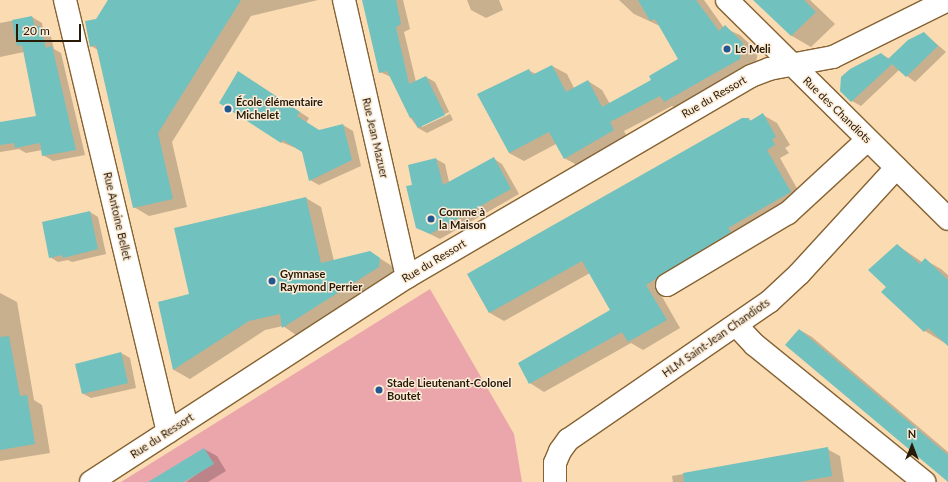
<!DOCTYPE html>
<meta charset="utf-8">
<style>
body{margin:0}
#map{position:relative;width:948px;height:482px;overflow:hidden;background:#fadbb2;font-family:Lato,sans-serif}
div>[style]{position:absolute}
.green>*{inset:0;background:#eba6ac}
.shadow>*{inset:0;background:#0003}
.building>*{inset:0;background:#71c1bf}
.roads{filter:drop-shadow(1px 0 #856232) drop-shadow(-1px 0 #856232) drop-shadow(0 1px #856232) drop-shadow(0 -1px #856232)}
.minor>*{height:22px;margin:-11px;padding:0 11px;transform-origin:11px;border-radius:11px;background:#fff}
.dots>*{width:11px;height:11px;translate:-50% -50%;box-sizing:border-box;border:2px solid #fbebd7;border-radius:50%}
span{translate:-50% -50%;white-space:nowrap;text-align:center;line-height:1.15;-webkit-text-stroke:3px #fbebd7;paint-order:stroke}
.poi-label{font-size:11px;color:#281a06;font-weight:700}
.left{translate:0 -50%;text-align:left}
.street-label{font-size:11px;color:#281a06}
.north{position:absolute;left:892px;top:426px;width:40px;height:40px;-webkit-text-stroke:3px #fbebd7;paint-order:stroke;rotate:0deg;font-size:11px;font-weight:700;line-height:16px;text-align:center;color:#281a06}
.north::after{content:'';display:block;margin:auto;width:14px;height:18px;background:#281a06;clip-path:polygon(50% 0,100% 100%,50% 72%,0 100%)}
.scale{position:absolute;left:16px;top:24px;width:65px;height:18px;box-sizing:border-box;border:2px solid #281a06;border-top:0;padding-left:5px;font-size:12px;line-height:14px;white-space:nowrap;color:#281a06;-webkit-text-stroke:3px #fbebd7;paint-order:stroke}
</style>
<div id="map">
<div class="green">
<div style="clip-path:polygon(430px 289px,514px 434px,522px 482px,121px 482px)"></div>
</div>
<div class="shadow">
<div style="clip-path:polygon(108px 0,318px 0,251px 16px,172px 142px,187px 207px,149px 216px,134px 207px,98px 50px,91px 46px,97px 19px)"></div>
<div style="clip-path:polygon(evenodd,363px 0,403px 0,410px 29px,404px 32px,416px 82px,426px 77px,435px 82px,453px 120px,427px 133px,418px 128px,410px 117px,391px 77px,380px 72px,363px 0,449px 112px,450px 114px,422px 127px,422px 125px,449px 112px)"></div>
<div style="clip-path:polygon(467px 0,499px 0,503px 10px,486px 18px,471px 10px)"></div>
<div style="clip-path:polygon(619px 0,704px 0,724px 28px,740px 35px,758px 52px,755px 67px,679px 110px,672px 106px,624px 131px,628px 139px,579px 166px,564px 158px,556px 144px,524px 161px,509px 153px,528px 70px,536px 74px,552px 66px,567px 74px,574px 88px,588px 81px,602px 90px,610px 104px,652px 80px,679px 59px,660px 26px,634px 14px)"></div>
<div style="clip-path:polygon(754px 0,810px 0,835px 24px,811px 47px,792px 36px)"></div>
<div style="clip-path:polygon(32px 17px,42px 23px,43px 29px,50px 33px,54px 49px,61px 53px,85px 155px,53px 161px,43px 155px,42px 150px,26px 153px,19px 149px,0 152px,0 123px,37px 117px,24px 52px,0 57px,0 23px)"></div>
<div style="clip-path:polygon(924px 33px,946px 52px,915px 82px,899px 70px,861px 106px,852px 101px,881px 54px,890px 59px)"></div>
<div style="clip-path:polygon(248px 78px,309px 118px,306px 123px,320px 131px,343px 125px,353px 131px,361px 166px,319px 185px,310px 180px,303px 151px,281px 142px)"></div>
<div style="clip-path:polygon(763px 115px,777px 123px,790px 145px,785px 148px,789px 153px,780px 158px,804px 201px,660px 293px,680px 328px,643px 350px,631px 343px,544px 392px,530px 383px,519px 364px,611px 311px,590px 273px,504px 321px,490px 313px,468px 274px,748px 119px,752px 121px)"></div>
<div style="clip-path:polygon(436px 159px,445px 164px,449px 182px,494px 159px,502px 164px,519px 194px,440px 239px,416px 227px,414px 186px)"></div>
<div style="clip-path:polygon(306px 198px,321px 207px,334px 261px,370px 252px,395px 268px,395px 276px,299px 337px,283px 326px,265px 330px,190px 379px,174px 370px,159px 302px,191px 295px)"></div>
<div style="clip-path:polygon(90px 212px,98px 217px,106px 254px,72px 262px,68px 260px,58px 262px,50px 257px)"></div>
<div style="clip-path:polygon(897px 245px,922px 262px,925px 260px,941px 269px,948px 275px,948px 345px,925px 331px,887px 287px)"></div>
<div style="clip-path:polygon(0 293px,17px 302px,34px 400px,42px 405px,50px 453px,0 461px)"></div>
<div style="clip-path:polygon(800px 330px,812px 337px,948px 452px,948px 481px)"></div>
<div style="clip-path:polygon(121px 353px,130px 358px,136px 388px,91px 398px,82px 393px)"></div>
<div style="clip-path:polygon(204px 449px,217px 456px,226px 471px,208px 482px,186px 482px,217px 460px,182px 482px,150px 482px)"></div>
<div style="clip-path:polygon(827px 449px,840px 456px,844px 482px,673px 482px,672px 476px)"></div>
</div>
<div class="building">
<div style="clip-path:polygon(108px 0,241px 0,158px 133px,173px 199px,133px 208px,96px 45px,90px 47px,85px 21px,96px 19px)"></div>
<div style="clip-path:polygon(362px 0,396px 0,401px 24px,396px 27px,409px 84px,426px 76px,445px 115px,418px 128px,412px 117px,410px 118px,387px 71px,379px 73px)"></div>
<div style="clip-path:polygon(638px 0,696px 0,719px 31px,725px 25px,743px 43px,740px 59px,664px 102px,660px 96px,610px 122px,614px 130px,564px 159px,549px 132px,509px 153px,477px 94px,529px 69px,532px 75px,552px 65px,566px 92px,588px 80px,602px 107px,651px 80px,649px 76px,678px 59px,655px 19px,650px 21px)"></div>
<div style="clip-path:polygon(753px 0,804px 0,816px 12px,791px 36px)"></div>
<div style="clip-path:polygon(32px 16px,35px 27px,40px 26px,46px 48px,52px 46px,76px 150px,42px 156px,40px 143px,15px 148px,14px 143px,0 145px,0 122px,36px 116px,22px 45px,17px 46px,12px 20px)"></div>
<div style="clip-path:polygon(924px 32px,938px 46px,906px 77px,892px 64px,851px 102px,840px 91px,841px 77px,850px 69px,881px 53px,888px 59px,908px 40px)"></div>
<div style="clip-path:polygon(238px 71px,300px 112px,297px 116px,319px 130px,343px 124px,352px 160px,309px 181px,302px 152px,283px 140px,281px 143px,219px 103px)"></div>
<div style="clip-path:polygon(763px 113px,776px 137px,772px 139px,775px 145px,767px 150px,791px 192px,728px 228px,731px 232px,646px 285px,667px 320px,628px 342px,622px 332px,529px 384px,518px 363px,610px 310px,582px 261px,489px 313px,467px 274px,742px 118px,749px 118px,750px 121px)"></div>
<div style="clip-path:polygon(494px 157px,511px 189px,430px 234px,416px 228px,406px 186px,412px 185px,408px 165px,436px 158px,443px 185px)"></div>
<div style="clip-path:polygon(306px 197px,321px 263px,370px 251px,380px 258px,379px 267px,282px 328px,280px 314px,249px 321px,173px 370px,158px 302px,189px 294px,174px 228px)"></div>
<div style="clip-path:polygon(90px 211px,98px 249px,63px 258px,62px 255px,49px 258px,42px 222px)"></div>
<div style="clip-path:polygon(897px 244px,920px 264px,925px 258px,948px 280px,948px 346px,928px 328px,924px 332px,881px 292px,886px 287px,868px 270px)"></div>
<div style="clip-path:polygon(799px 329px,948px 455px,948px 482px,785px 345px)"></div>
<div style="clip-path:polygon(9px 336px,20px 396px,27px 395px,35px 444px,0 450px,0 337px)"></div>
<div style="clip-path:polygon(121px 352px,128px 383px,82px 394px,75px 364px)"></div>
<div style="clip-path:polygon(828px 447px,832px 476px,799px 482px,684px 482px,683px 473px)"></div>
<div style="clip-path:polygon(204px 448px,214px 464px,184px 482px,148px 482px)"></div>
</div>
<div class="roads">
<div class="minor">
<div style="left:65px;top:0;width:444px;rotate:76.6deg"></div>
<div style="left:344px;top:0;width:284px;rotate:77.2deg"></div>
<div style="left:727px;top:0;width:311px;rotate:44.7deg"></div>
<div style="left:667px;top:285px;width:141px;rotate:-30.8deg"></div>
<div style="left:788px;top:213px;width:108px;rotate:-42.7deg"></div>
<div style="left:737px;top:326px;width:26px;rotate:47deg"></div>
<div style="left:755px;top:345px;width:218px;rotate:39deg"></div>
<div style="left:91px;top:482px;width:377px;rotate:-33deg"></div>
<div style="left:407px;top:277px;width:398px;rotate:-30.3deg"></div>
<div style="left:751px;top:76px;width:19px;rotate:-21deg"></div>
<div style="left:769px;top:69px;width:65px;rotate:-10.6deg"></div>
<div style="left:833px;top:57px;width:128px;rotate:-26.4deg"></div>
<div style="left:555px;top:482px;width:19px;rotate:-90deg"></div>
<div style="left:555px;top:463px;width:13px;rotate:-67deg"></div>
<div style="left:560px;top:451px;width:14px;rotate:-54deg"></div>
<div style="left:568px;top:440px;width:244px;rotate:-34.5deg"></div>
<div style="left:769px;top:302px;width:41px;rotate:-43deg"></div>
<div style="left:799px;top:274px;width:144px;rotate:-47.5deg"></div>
</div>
</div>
<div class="dots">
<div style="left:727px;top:49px;background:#245790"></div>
<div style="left:228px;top:109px;background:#245790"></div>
<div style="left:431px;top:219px;background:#245790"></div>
<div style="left:272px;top:281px;background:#245790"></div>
<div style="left:379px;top:390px;background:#245790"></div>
</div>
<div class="poi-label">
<span class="left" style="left:735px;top:49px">Le Meli</span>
<span class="left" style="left:236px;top:109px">École élémentaire<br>Michelet</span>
<span class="left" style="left:439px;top:219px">Comme à<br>la Maison</span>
<span class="left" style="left:280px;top:281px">Gymnase<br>Raymond Perrier</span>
<span class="left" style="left:387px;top:390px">Stade Lieutenant-Colonel<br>Boutet</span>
</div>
<div class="street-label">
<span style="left:714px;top:97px;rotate:-30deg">Rue du Ressort</span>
<span style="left:837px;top:110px;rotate:44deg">Rue des Chandiots</span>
<span style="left:375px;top:138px;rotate:77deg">Rue Jean Mazuer</span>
<span style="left:117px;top:216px;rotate:77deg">Rue Antoine Bellet</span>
<span style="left:434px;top:261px;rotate:-31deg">Rue du Ressort</span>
<span style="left:716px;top:338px;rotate:-35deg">HLM Saint-Jean Chandiots</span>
<span style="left:162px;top:436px;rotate:-33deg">Rue du Ressort</span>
</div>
<div class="north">N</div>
<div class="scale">20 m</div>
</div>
